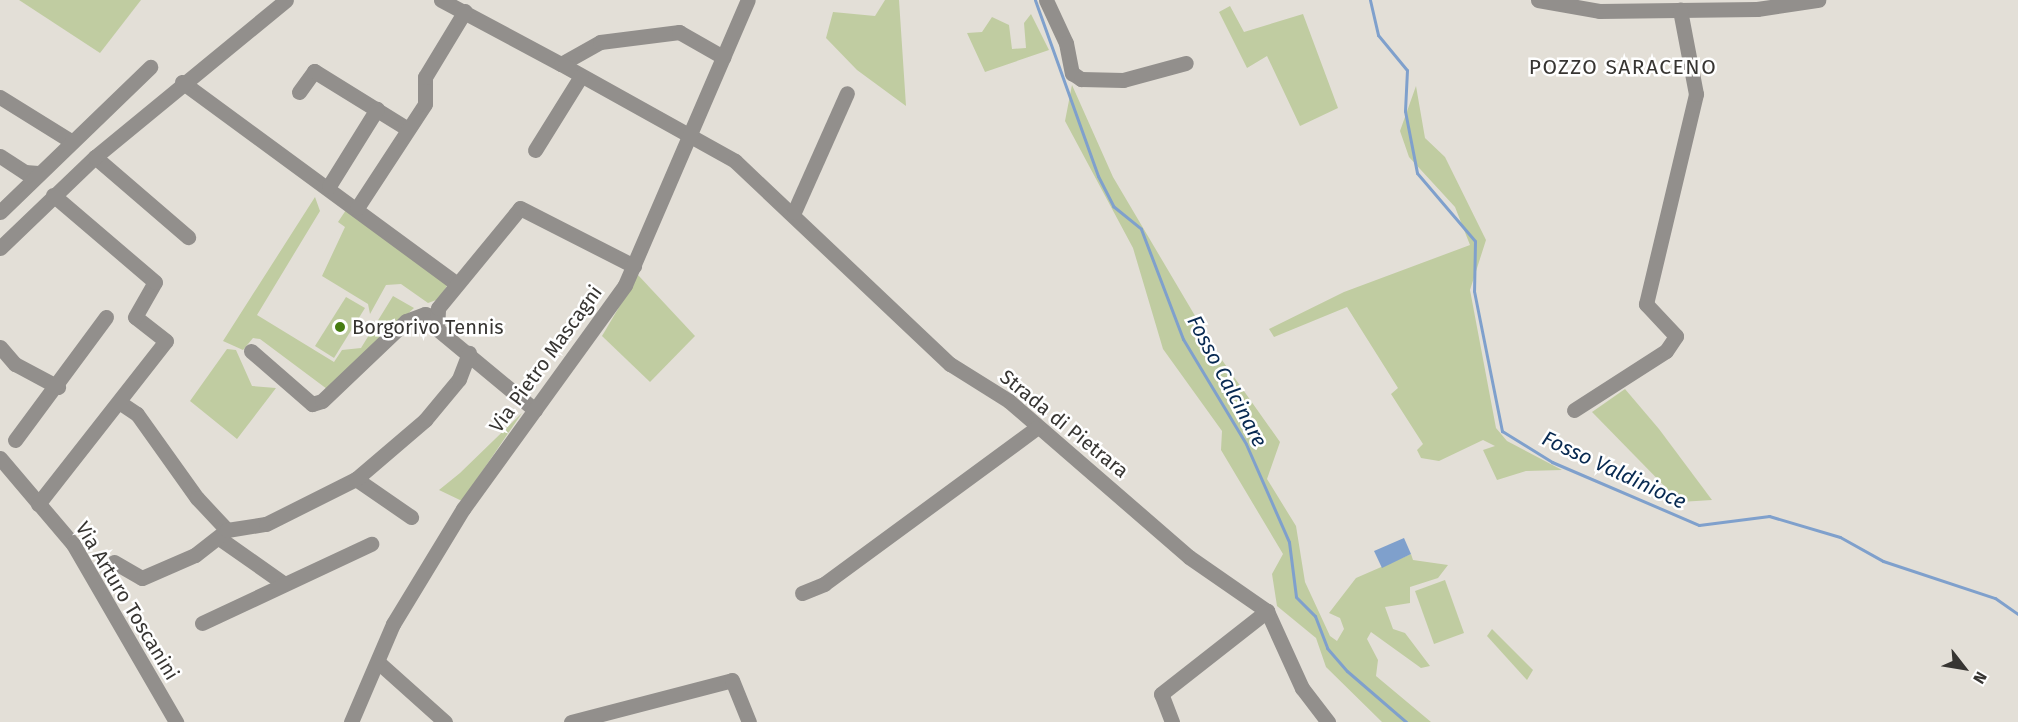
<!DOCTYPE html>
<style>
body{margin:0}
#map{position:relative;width:2018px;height:722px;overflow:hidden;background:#e3dfd7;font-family:"Fira Sans",sans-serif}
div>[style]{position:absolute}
.green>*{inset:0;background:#c0cca1}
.water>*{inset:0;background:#7fa0cc}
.stream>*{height:3px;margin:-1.5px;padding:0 1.5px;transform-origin:1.5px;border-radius:1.5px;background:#7fa0cc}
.minor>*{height:15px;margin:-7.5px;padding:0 7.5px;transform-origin:7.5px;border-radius:7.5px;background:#928f8c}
.dots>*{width:16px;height:16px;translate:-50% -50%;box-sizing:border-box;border:3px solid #fff;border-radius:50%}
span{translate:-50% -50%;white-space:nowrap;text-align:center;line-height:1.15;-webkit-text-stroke:5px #fff;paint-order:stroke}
.poi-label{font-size:20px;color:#373532}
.left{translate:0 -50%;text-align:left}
.street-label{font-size:20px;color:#373532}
.neighbourhood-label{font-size:21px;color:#373532;letter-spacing:1.5px}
.water-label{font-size:21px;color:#072951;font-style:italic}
.north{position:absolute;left:1934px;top:638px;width:60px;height:60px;-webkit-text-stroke:4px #fff;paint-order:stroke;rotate:121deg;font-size:16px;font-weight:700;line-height:24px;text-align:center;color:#373532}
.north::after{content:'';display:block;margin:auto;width:21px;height:27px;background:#373532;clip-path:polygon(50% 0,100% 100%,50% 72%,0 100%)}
</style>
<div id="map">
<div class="green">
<div style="clip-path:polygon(19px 0,141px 0,100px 53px)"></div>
<div style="clip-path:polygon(885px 0,899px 0,906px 106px,857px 70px,826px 38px,833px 12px,875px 16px)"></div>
<div style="clip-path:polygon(1230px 6px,1244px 32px,1303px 14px,1338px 108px,1300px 126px,1267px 56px,1247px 68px,1219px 12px)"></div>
<div style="clip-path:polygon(1031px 14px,1049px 50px,985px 72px,967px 33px,982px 32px,992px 17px,1009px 25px,1012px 49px,1026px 48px,1024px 23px)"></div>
<div style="clip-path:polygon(1072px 85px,1113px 177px,1217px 353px,1280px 442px,1267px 479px,1296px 526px,1305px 582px,1330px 636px,1337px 641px,1344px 629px,1340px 618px,1329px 613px,1356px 578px,1411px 554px,1413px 560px,1448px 565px,1438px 578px,1410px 587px,1410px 603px,1385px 607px,1393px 629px,1405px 633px,1430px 666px,1421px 668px,1371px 632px,1367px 639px,1378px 660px,1376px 676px,1431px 722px,1382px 722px,1326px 667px,1316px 638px,1277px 606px,1272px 574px,1283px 554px,1221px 450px,1222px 431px,1163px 349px,1133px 248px,1065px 121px)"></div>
<div style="clip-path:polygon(1416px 86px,1425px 138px,1445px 157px,1486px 240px,1470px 290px,1496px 428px,1507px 441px,1562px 470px,1526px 471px,1497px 480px,1483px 450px,1495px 446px,1483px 440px,1439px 461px,1421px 458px,1417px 450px,1423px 444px,1391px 394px,1398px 388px,1347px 307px,1274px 337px,1269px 329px,1344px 292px,1470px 245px,1455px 207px,1409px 157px,1400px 131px)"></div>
<div style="clip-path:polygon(315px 197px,320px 211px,257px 315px,334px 362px,342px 350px,361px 348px,393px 296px,414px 308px,327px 389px,260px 339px,253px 338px,243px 350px,223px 341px)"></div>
<div style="clip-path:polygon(346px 210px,448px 284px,439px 299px,428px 303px,401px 284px,386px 285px,370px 314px,368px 304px,322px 276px,345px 227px,338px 222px)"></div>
<div style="clip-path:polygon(638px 275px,695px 336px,650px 382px,602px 336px)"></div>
<div style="clip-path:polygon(346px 297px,365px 308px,334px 358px,315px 346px)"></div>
<div style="clip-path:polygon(227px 349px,236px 350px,252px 386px,276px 388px,237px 439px,190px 401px)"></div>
<div style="clip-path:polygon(1625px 389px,1659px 429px,1712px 500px,1680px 502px,1592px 412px)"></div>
<div style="clip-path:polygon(522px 413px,462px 501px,439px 490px,460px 473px)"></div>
<div style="clip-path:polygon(1445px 580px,1464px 633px,1434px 644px,1415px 591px)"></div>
<div style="clip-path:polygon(1492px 629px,1533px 670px,1527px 680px,1487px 636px)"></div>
</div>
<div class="water">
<div style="clip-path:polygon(1404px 538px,1411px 554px,1382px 568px,1374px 551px)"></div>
</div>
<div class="stream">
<div style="left:1035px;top:0;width:187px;rotate:70.3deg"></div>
<div style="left:1098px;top:176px;width:34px;rotate:63deg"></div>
<div style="left:1113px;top:206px;width:36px;rotate:39deg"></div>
<div style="left:1141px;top:229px;width:118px;rotate:69.1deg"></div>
<div style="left:1183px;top:339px;width:122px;rotate:59deg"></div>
<div style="left:1246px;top:444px;width:107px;rotate:66.3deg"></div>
<div style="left:1289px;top:542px;width:55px;rotate:82.7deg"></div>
<div style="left:1296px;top:597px;width:27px;rotate:45deg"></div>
<div style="left:1315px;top:616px;width:34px;rotate:69deg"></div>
<div style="left:1327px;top:648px;width:30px;rotate:49deg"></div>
<div style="left:1347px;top:671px;width:78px;rotate:40.8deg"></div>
<div style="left:1370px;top:0;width:36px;rotate:77deg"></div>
<div style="left:1378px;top:35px;width:45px;rotate:50.4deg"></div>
<div style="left:1407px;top:70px;width:41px;rotate:92.8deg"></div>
<div style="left:1405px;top:111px;width:63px;rotate:79deg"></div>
<div style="left:1417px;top:173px;width:89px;rotate:49.5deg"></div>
<div style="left:1475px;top:241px;width:50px;rotate:91.1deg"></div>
<div style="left:1474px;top:291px;width:143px;rotate:78.7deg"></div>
<div style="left:1502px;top:431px;width:59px;rotate:31.8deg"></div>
<div style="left:1552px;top:462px;width:160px;rotate:23.2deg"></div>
<div style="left:1699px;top:525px;width:71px;rotate:-7.3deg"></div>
<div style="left:1769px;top:516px;width:74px;rotate:16.5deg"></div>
<div style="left:1840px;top:537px;width:49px;rotate:29.2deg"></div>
<div style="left:1883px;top:561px;width:118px;rotate:18.3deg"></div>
<div style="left:1995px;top:598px;width:28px;rotate:35deg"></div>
</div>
<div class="minor">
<div style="left:441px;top:0;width:136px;rotate:28.1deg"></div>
<div style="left:561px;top:64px;width:45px;rotate:-29.4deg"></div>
<div style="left:600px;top:42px;width:80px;rotate:-7.2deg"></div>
<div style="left:679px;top:32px;width:51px;rotate:29.6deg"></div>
<div style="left:1046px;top:0;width:47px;rotate:65.1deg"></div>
<div style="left:1066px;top:43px;width:31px;rotate:79deg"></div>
<div style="left:1072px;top:73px;width:11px;rotate:34deg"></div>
<div style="left:1081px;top:79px;width:42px;rotate:1.4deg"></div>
<div style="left:1123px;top:80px;width:65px;rotate:-15.1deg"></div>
<div style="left:1538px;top:0;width:62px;rotate:10.2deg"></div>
<div style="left:1599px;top:11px;width:158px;rotate:-0.7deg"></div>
<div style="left:1757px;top:9px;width:62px;rotate:-8.4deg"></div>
<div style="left:561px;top:64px;width:199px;rotate:29.1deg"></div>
<div style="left:735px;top:161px;width:296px;rotate:43.4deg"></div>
<div style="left:950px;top:364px;width:70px;rotate:32.1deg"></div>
<div style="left:1009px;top:401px;width:238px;rotate:40.9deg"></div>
<div style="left:1189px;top:557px;width:95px;rotate:34.7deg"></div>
<div style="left:1267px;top:611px;width:85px;rotate:65.6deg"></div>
<div style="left:1302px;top:688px;width:43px;rotate:52.6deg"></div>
<div style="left:182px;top:82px;width:341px;rotate:36.3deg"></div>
<div style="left:299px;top:92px;width:26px;rotate:-54deg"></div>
<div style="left:314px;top:71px;width:110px;rotate:31.7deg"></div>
<div style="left:0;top:97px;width:84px;rotate:31.8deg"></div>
<div style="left:535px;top:150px;width:87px;rotate:-58.1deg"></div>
<div style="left:0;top:156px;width:30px;rotate:33deg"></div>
<div style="left:25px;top:172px;width:13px;rotate:4deg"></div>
<div style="left:95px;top:157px;width:123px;rotate:40.7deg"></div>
<div style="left:329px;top:186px;width:91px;rotate:-58.1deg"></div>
<div style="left:357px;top:208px;width:124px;rotate:-56.8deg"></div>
<div style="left:425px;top:104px;width:27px;rotate:-90deg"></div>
<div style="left:425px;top:77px;width:77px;rotate:-58.8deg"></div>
<div style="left:0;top:212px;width:209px;rotate:-44deg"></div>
<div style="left:794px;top:212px;width:130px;rotate:-66deg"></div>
<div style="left:0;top:248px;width:132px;rotate:-43.8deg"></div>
<div style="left:95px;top:157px;width:247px;rotate:-39.4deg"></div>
<div style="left:0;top:347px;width:23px;rotate:49deg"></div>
<div style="left:15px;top:364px;width:49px;rotate:28.1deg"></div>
<div style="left:251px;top:351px;width:81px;rotate:41deg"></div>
<div style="left:312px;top:404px;width:10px;rotate:-17deg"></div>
<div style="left:322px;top:401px;width:116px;rotate:-43.6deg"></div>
<div style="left:406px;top:321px;width:20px;rotate:-20deg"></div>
<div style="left:425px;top:314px;width:9px;rotate:18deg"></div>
<div style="left:122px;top:404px;width:18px;rotate:34deg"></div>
<div style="left:137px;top:414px;width:103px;rotate:54.5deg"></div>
<div style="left:197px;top:498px;width:44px;rotate:46.8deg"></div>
<div style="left:535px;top:410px;width:127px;rotate:-140.4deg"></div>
<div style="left:437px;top:329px;width:21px;rotate:-87deg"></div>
<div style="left:438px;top:308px;width:129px;rotate:-50.6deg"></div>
<div style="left:520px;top:208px;width:128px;rotate:27deg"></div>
<div style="left:1574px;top:410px;width:109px;rotate:-32.7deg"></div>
<div style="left:1666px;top:351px;width:18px;rotate:-56deg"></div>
<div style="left:1676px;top:336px;width:44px;rotate:-133.2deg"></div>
<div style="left:1646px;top:304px;width:216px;rotate:-76.6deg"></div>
<div style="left:1696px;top:94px;width:86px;rotate:-100.8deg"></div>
<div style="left:15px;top:440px;width:153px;rotate:-53.5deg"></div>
<div style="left:0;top:458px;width:113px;rotate:49.7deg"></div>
<div style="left:73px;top:544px;width:206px;rotate:59.9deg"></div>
<div style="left:356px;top:479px;width:67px;rotate:34.6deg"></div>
<div style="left:38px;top:504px;width:207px;rotate:-51.9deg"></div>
<div style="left:166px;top:341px;width:39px;rotate:-142deg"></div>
<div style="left:135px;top:317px;width:40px;rotate:-60.3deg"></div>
<div style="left:155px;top:282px;width:134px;rotate:-139.5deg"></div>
<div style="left:219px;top:538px;width:78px;rotate:35.1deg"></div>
<div style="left:114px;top:562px;width:32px;rotate:30deg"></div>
<div style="left:142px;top:578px;width:58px;rotate:-23.5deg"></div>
<div style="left:195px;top:555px;width:41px;rotate:-38deg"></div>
<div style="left:227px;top:530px;width:39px;rotate:-9deg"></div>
<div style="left:266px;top:524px;width:101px;rotate:-26.6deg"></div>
<div style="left:356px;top:479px;width:91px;rotate:-40.5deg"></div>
<div style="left:425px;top:420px;width:53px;rotate:-50.3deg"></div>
<div style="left:459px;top:379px;width:28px;rotate:-69deg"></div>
<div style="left:802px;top:593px;width:24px;rotate:-22deg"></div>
<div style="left:824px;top:584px;width:263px;rotate:-36.3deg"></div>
<div style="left:202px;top:623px;width:187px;rotate:-25.1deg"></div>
<div style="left:378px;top:662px;width:90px;rotate:41.8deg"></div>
<div style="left:351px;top:722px;width:107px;rotate:-66.8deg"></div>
<div style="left:393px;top:624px;width:135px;rotate:-58.7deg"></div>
<div style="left:463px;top:509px;width:276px;rotate:-54.1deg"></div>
<div style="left:625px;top:285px;width:310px;rotate:-66.7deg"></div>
<div style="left:571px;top:722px;width:166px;rotate:-14.6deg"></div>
<div style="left:732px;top:680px;width:45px;rotate:68deg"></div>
<div style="left:1172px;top:722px;width:30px;rotate:-111deg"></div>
<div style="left:1161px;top:694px;width:135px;rotate:-38.1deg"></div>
</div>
<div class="dots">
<div style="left:340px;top:327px;background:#467c11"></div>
</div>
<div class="poi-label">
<span class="left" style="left:352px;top:327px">Borgorivo Tennis</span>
</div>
<div class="street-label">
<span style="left:546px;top:359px;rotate:-54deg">Via Pietro Mascagni</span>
<span style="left:1064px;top:424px;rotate:39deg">Strada di Pietrara</span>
<span style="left:127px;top:601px;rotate:59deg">Via Arturo Toscanini</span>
</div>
<div class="neighbourhood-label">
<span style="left:1623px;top:67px">POZZO SARACENO</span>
</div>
<div class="water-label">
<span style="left:1227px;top:381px;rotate:62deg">Fosso Calcinare</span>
<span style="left:1614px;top:470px;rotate:25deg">Fosso Valdinioce</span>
</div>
<div class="north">N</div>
</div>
